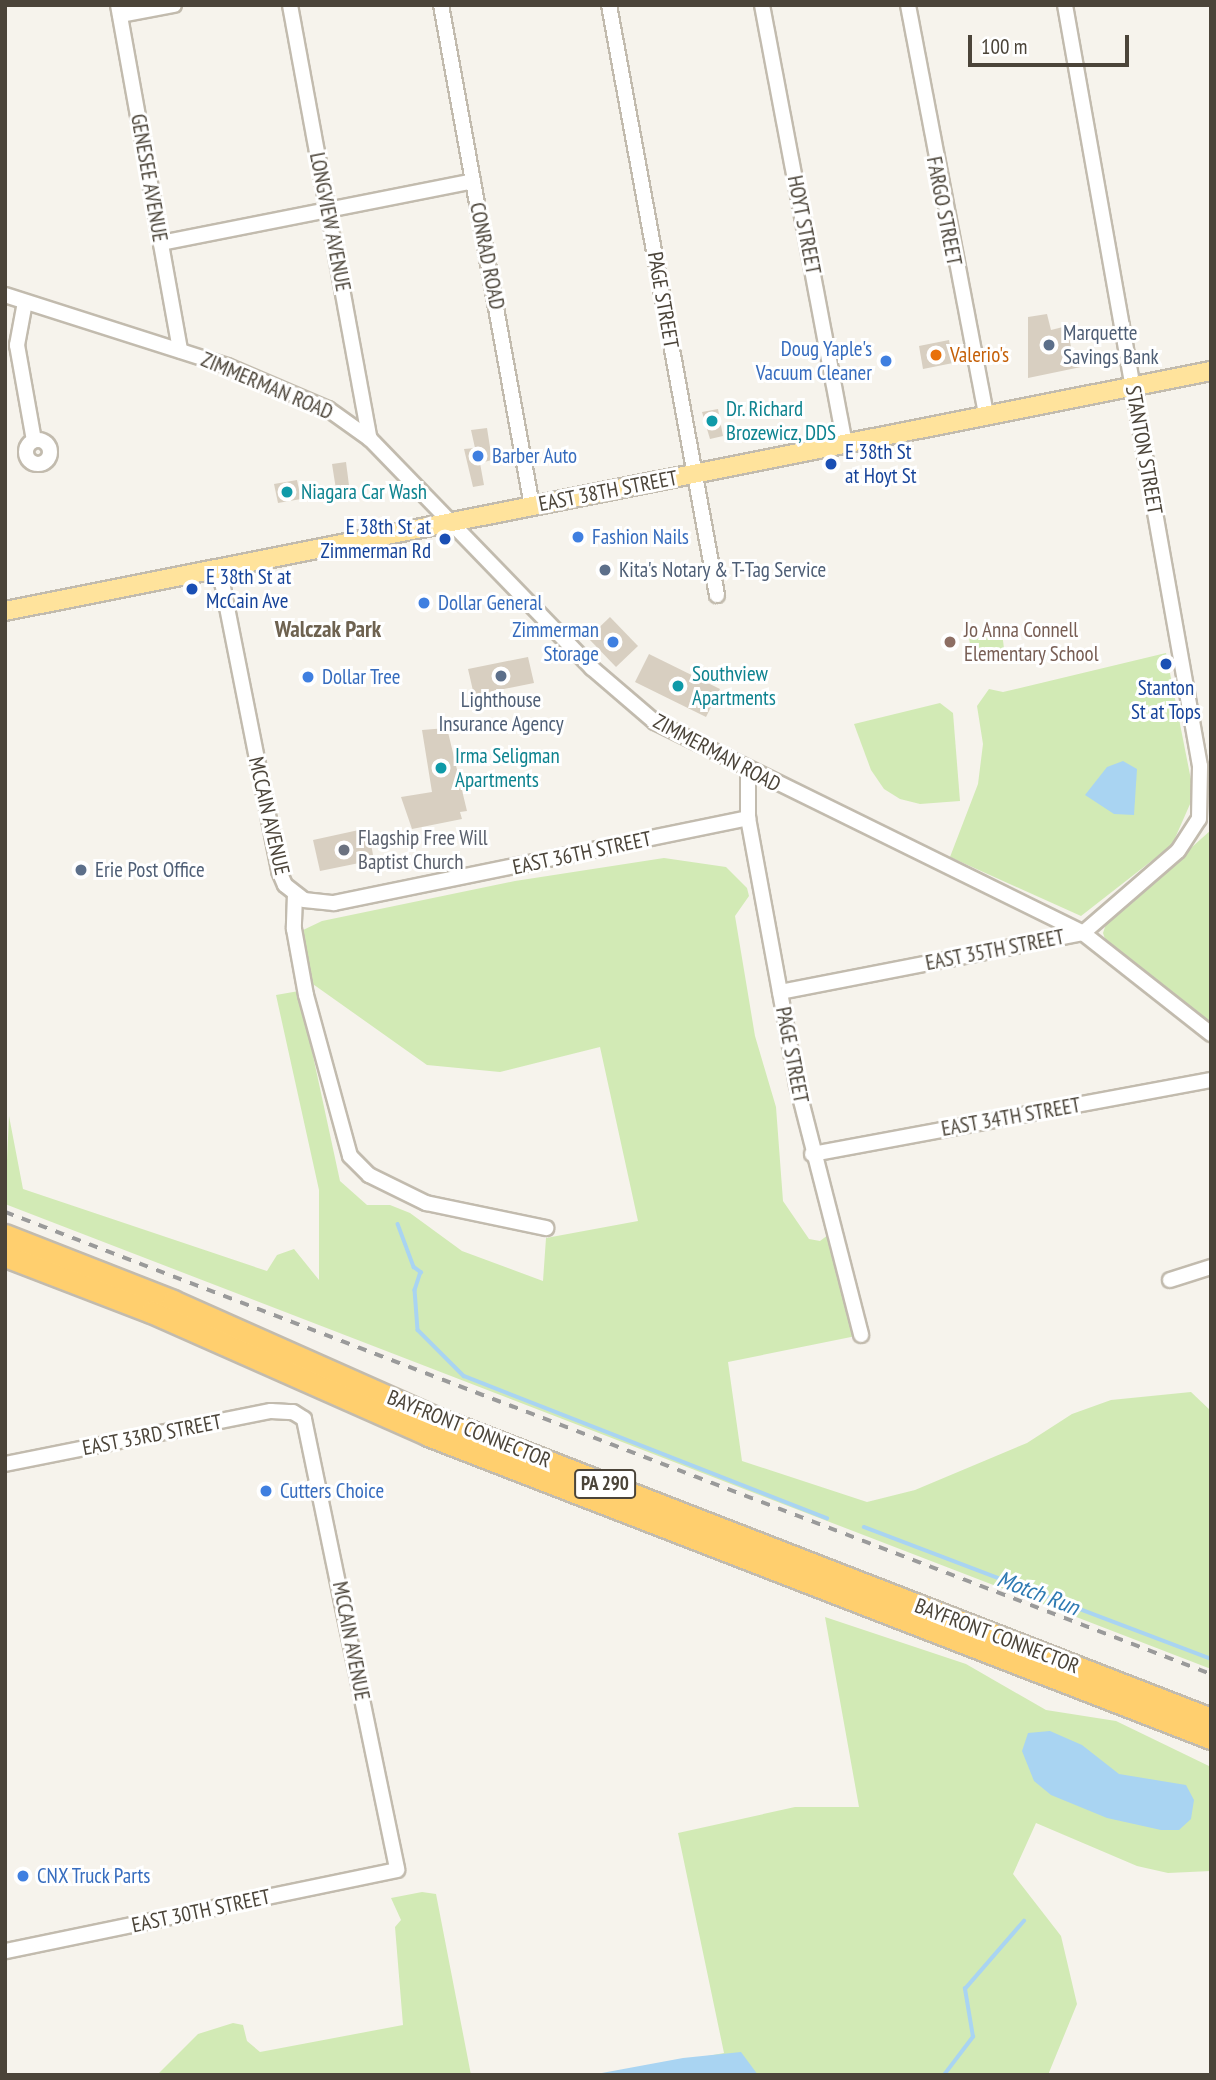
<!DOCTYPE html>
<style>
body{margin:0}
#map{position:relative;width:1216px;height:2080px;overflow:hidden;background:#f6f3ec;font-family:"PT Sans Narrow",sans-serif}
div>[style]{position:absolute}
.green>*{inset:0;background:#d2eab5}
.water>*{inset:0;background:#a9d4f2}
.stream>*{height:3.5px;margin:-1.75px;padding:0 1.75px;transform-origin:1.75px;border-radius:1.75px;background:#a9d4f2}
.building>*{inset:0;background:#d8cfc1}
.roads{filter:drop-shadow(2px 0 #c2bbae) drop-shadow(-2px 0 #c2bbae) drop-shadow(0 2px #c2bbae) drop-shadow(0 -2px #c2bbae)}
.minor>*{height:14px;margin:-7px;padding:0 7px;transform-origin:7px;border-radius:7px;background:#fff}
.minor>.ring{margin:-7px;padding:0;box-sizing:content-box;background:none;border:14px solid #fff;border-radius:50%}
.major>*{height:18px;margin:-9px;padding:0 9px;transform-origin:9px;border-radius:9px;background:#ffe39c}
.highway>*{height:21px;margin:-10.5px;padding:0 10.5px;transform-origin:10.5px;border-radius:10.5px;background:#ffcf6e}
.rail>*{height:3.5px;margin-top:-1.75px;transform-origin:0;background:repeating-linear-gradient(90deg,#9a9a9a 0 9px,transparent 0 18px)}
.dots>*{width:19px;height:19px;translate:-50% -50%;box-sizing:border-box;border:4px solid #fff;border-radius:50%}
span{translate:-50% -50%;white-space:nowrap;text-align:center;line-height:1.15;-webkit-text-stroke:6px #fff;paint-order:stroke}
.shield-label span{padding:2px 5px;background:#fff;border:2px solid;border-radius:5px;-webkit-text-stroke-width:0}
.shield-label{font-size:19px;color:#4b4439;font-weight:700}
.street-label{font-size:21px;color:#4b4439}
.service-label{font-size:21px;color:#4e5e75}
.left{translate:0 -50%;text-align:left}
.shop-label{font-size:21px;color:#366cbe}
.right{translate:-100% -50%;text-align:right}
.food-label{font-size:21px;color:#c56008}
.culture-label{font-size:21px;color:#0d838f}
.transit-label{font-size:21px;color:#164399}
.education-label{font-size:21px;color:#785e54}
.worship-label{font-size:21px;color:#5b616d}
.neighbourhood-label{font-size:23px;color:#6e6250;font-weight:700}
.water-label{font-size:23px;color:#2e7ab2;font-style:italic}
.frame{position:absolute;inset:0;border:7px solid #4b4439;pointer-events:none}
.scale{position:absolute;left:968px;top:35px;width:161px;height:32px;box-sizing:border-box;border:4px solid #4b4439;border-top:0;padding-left:9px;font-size:21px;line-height:24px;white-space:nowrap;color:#4b4439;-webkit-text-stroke:5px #fff;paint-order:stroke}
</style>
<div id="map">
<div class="green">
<div style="clip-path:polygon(1002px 633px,1005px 656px,973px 661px,969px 638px)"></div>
<div style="clip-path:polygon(1166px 653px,1194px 795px,1172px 845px,1081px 916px,950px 857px,978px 784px,983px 744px,977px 706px,989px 689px,1003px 692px)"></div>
<div style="clip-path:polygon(940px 703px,953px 713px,960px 801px,920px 804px,900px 799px,884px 789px,871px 770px,854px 724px)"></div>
<div style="clip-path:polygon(1211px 830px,1211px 1025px,1106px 942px,1103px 933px,1106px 924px)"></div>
<div style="clip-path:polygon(664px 858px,726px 867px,747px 888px,749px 896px,735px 916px,755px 1036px,776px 1107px,783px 1201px,809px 1239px,820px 1241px,828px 1235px,856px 1336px,728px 1362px,742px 1461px,867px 1502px,915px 1490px,1027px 1443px,1072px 1414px,1111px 1400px,1191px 1392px,1211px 1411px,1211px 1669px,5px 1204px,9px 1116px,23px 1189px,267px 1271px,277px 1255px,294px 1249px,319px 1280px,319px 1190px,276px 995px,299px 991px,340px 1181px,367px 1205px,390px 1205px,410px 1213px,462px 1251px,543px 1281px,546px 1238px,638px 1221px,600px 1047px,500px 1072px,427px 1065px,310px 982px,301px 931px,322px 921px,515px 881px)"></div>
<div style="clip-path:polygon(825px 1617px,966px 1664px,1046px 1710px,1116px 1721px,1211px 1767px,1211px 1871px,1168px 1873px,1137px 1866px,1036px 1823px,1013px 1874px,1061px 1936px,1077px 2004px,1048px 2075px,605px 2075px,724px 2053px,678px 1833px,795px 1807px,859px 1807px)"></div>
<div style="clip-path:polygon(422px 1892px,436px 1894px,471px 2075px,157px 2075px,198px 2034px,233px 2023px,243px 2025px,247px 2041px,260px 2052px,403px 2025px,395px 1927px,401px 1920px,391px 1898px)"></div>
</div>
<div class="water">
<div style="clip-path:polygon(1123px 761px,1137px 769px,1134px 815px,1114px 814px,1085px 795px,1107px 767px)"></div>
<div style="clip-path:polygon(1050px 1731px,1082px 1745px,1119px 1774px,1186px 1785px,1194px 1800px,1191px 1819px,1179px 1830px,1161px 1830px,1107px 1818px,1051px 1795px,1034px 1781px,1022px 1751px,1028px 1733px)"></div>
<div style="clip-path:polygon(741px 2052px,758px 2075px,591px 2075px,683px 2058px)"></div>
</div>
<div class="stream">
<div style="left:398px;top:1224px;width:46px;rotate:69.6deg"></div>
<div style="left:414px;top:1267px;width:9px;rotate:36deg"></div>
<div style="left:421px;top:1272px;width:19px;rotate:108deg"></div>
<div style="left:415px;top:1290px;width:40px;rotate:85.7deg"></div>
<div style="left:418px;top:1330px;width:65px;rotate:45deg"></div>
<div style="left:464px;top:1376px;width:390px;rotate:21.4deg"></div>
<div style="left:864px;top:1527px;width:371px;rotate:20.8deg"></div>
<div style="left:944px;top:2075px;width:48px;rotate:-52.7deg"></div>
<div style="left:973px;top:2037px;width:49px;rotate:-99.5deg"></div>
<div style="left:965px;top:1989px;width:90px;rotate:-49.1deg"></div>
</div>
<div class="building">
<div style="clip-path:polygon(1047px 314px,1051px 330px,1067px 326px,1073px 357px,1079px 356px,1081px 367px,1028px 378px,1028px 317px)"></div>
<div style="clip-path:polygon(949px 340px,953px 363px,923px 369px,919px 346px)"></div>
<div style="clip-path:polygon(718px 409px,723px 436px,710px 439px,702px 412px)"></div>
<div style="clip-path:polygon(487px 428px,492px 460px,480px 463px,484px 485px,473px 487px,464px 449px,475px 448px,471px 430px)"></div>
<div style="clip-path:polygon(346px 462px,351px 501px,338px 502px,332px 464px)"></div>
<div style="clip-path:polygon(297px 480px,301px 499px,278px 503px,274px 484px)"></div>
<div style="clip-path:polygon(610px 617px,638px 646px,616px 667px,588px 638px)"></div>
<div style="clip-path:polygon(649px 654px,720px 689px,706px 717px,635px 682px)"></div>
<div style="clip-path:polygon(528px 657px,534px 683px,474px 695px,468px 669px)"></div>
<div style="clip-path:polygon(447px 728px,467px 811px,460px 812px,462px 819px,412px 829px,401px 797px,432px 792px,422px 730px)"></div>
<div style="clip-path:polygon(368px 828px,374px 860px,320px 871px,313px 840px)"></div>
</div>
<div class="roads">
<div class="minor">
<div style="left:118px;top:5px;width:351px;rotate:79.8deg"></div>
<div style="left:290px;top:5px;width:441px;rotate:79.6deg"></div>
<div style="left:441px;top:5px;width:509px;rotate:79.71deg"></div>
<div style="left:609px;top:5px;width:600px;rotate:79.63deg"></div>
<div style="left:762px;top:5px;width:447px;rotate:79.3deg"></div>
<div style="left:908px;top:5px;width:417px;rotate:79.2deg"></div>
<div style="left:120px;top:15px;width:55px;rotate:-10.5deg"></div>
<div style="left:161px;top:243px;width:318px;rotate:-11.2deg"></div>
<div style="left:5px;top:295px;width:233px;rotate:17.7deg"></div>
<div style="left:227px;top:366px;width:110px;rotate:23.1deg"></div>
<div style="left:328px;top:409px;width:52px;rotate:35.5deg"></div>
<div style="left:370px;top:439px;width:319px;rotate:45.9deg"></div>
<div style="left:592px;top:668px;width:83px;rotate:40.6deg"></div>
<div style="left:655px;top:722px;width:477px;rotate:26.2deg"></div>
<div style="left:1083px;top:933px;width:163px;rotate:38.3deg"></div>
<div style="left:25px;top:302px;width:44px;rotate:100.5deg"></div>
<div style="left:17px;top:345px;width:97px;rotate:79.9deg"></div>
<div class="ring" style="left:26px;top:440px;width:10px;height:10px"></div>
<div style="left:219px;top:567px;width:310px;rotate:78.8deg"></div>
<div style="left:279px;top:871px;width:15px;rotate:67deg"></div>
<div style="left:285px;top:885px;width:24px;rotate:38deg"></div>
<div style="left:304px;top:900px;width:30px;rotate:6deg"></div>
<div style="left:334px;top:903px;width:423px;rotate:-11.6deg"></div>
<div style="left:748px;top:771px;width:47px;rotate:90deg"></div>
<div style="left:748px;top:818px;width:271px;rotate:79.6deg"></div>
<div style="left:797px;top:1085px;width:258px;rotate:75.6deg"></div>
<div style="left:295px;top:894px;width:35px;rotate:92deg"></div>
<div style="left:294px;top:929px;width:67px;rotate:79.7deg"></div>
<div style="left:306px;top:995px;width:167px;rotate:74.7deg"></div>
<div style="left:350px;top:1156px;width:27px;rotate:45deg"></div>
<div style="left:369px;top:1175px;width:64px;rotate:26.2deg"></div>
<div style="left:426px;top:1203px;width:123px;rotate:11.8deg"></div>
<div style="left:780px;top:992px;width:309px;rotate:-11deg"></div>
<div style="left:1083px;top:933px;width:125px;rotate:-40.8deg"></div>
<div style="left:1178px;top:851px;width:38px;rotate:-57deg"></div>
<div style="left:1199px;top:819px;width:53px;rotate:-88.9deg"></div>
<div style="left:1200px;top:766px;width:773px;rotate:-100.06deg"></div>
<div style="left:812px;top:1154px;width:406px;rotate:-10.5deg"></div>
<div style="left:1170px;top:1280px;width:43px;rotate:-17.6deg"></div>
<div style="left:5px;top:1464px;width:271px;rotate:-11.3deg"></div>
<div style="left:271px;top:1411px;width:22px;rotate:3deg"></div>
<div style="left:293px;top:1412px;width:13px;rotate:32deg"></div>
<div style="left:304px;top:1419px;width:460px;rotate:78.3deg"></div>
<div style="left:397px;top:1870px;width:400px;rotate:168.3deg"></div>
</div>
<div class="major">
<div style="left:5px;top:611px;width:1230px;rotate:-11.26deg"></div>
</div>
<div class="highway">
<div style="left:5px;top:1235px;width:180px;rotate:21.4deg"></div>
<div style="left:173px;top:1301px;width:288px;rotate:24deg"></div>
<div style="left:436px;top:1418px;width:831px;rotate:21.23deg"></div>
<div style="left:5px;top:1256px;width:156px;rotate:21deg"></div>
<div style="left:151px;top:1312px;width:303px;rotate:23.9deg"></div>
<div style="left:428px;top:1435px;width:840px;rotate:21.16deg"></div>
</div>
</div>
<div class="rail">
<div style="left:5px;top:1212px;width:1291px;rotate:20.96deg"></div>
</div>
<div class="dots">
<div style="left:1049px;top:345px;background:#5c6f8a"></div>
<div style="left:936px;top:355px;background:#e8710a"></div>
<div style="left:886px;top:361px;background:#3f7fe0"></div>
<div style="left:712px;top:421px;background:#0f9aa8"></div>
<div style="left:478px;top:456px;background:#3f7fe0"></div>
<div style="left:831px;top:464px;background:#1a4fb4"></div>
<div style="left:287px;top:492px;background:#0f9aa8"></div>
<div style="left:578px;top:537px;background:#3f7fe0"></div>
<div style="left:445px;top:539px;background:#1a4fb4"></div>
<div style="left:605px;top:570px;background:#5c6f8a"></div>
<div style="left:192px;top:589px;background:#1a4fb4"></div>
<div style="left:424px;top:603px;background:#3f7fe0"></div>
<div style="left:613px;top:642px;background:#3f7fe0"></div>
<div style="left:950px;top:642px;background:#8d6e63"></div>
<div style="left:1166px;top:664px;background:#1a4fb4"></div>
<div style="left:501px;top:676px;background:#5c6f8a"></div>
<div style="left:308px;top:677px;background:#3f7fe0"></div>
<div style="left:678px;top:686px;background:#0f9aa8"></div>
<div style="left:441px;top:768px;background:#0f9aa8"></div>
<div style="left:344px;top:850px;background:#6b7280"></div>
<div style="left:81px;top:870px;background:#5c6f8a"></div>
<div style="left:266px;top:1491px;background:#3f7fe0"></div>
<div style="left:23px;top:1876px;background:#3f7fe0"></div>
</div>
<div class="shield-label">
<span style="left:605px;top:1484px">PA 290</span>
</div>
<div class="street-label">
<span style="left:149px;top:178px;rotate:80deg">GENESEE AVENUE</span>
<span style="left:944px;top:211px;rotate:79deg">FARGO STREET</span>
<span style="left:330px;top:222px;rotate:79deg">LONGVIEW AVENUE</span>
<span style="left:804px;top:225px;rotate:79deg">HOYT STREET</span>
<span style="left:487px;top:256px;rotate:79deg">CONRAD ROAD</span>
<span style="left:663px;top:300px;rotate:80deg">PAGE STREET</span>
<span style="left:267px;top:386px;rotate:23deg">ZIMMERMAN ROAD</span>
<span style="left:1144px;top:450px;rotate:80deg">STANTON STREET</span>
<span style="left:608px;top:491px;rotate:-11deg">EAST 38TH STREET</span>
<span style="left:717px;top:753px;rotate:28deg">ZIMMERMAN ROAD</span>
<span style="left:269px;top:816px;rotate:77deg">MCCAIN AVENUE</span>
<span style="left:582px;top:853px;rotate:-12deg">EAST 36TH STREET</span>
<span style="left:995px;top:950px;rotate:-11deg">EAST 35TH STREET</span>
<span style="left:792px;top:1055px;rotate:79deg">PAGE STREET</span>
<span style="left:1011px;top:1117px;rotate:-10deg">EAST 34TH STREET</span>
<span style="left:469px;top:1429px;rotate:22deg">BAYFRONT CONNECTOR</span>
<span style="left:152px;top:1435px;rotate:-11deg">EAST 33RD STREET</span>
<span style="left:997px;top:1636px;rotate:21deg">BAYFRONT CONNECTOR</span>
<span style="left:351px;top:1641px;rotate:79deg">MCCAIN AVENUE</span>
<span style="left:201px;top:1911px;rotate:-12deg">EAST 30TH STREET</span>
</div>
<div class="service-label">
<span class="left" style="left:1063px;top:345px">Marquette<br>Savings Bank</span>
<span class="left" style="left:619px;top:570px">Kita's Notary &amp; T-Tag Service</span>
<span style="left:501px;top:712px">Lighthouse<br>Insurance Agency</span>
<span class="left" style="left:95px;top:870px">Erie Post Office</span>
</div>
<div class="shop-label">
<span class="right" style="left:872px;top:361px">Doug Yaple's<br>Vacuum Cleaner</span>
<span class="left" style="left:492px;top:456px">Barber Auto</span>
<span class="left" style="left:592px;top:537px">Fashion Nails</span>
<span class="left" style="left:438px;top:603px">Dollar General</span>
<span class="right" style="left:599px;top:642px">Zimmerman<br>Storage</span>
<span class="left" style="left:322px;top:677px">Dollar Tree</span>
<span class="left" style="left:280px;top:1491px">Cutters Choice</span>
<span class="left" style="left:37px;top:1876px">CNX Truck Parts</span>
</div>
<div class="food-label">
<span class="left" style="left:950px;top:355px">Valerio's</span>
</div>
<div class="culture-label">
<span class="left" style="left:726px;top:421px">Dr. Richard<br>Brozewicz, DDS</span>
<span class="left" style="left:301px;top:492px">Niagara Car Wash</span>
<span class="left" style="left:692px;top:686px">Southview<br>Apartments</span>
<span class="left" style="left:455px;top:768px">Irma Seligman<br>Apartments</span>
</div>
<div class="transit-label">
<span class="left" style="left:845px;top:464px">E 38th St<br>at Hoyt St</span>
<span class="right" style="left:431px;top:539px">E 38th St at<br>Zimmerman Rd</span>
<span class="left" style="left:206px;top:589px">E 38th St at<br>McCain Ave</span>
<span style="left:1166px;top:700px">Stanton<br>St at Tops</span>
</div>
<div class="education-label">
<span class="left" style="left:964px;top:642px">Jo Anna Connell<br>Elementary School</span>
</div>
<div class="worship-label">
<span class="left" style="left:358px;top:850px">Flagship Free Will<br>Baptist Church</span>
</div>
<div class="neighbourhood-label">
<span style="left:328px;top:629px">Walczak Park</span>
</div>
<div class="water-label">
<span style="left:1038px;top:1593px;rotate:21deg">Motch Run</span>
</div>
<div class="frame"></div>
<div class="scale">100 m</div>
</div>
